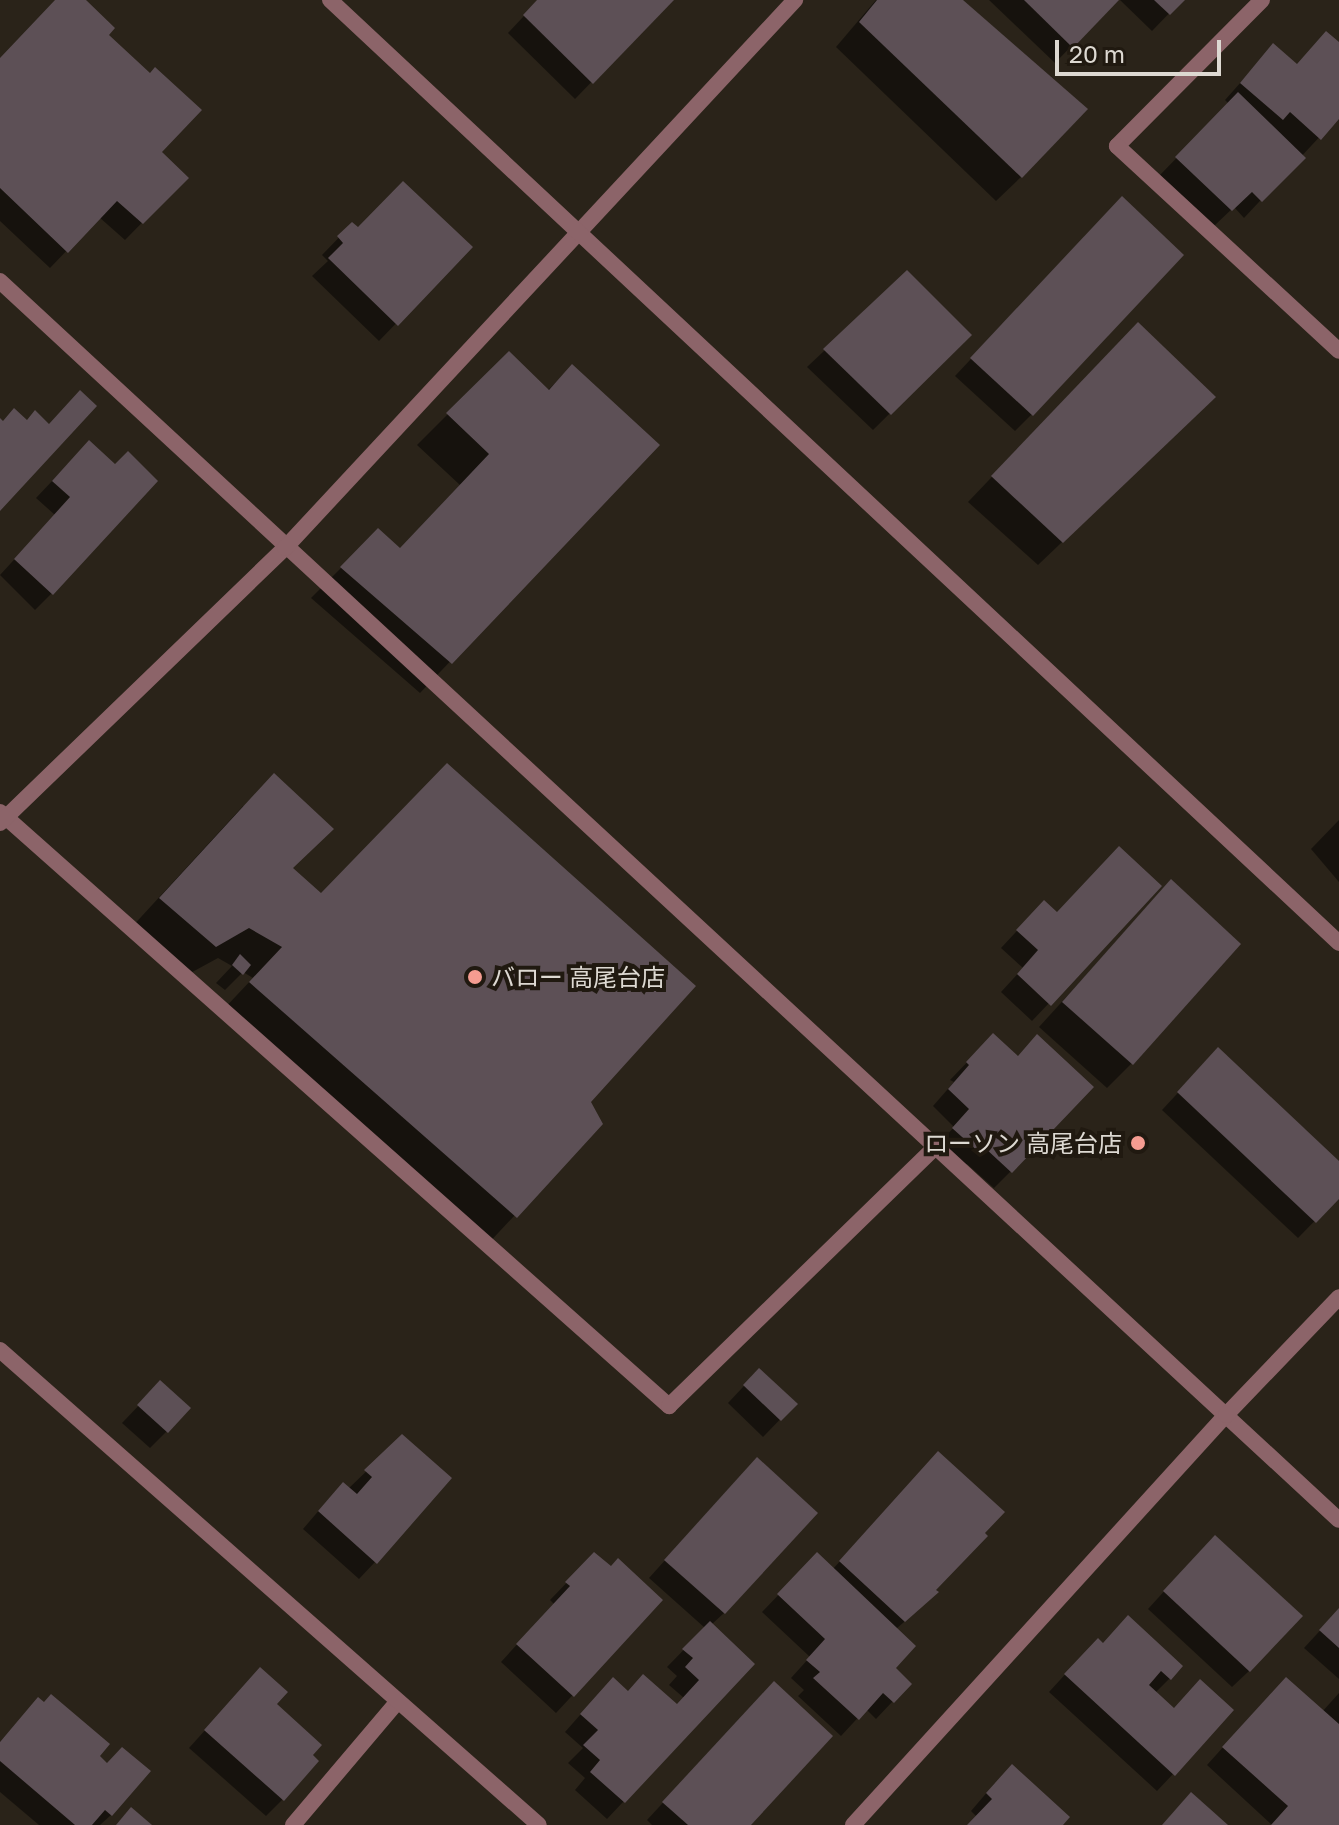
<!DOCTYPE html>
<meta charset="utf-8">
<style>
body{margin:0}
#map{position:relative;width:1339px;height:1825px;overflow:hidden;background:#2a2319;font-family:"Golos Text","Noto Sans JP",sans-serif}
div>[style]{position:absolute}
.shadow>*{inset:0;background:#0007}
.building>*{inset:0;background:#5d5056}
.minor>*{height:16px;margin:-8px;padding:0 8px;transform-origin:8px;border-radius:8px;background:#8c6469}
.tertiary>*{height:16px;margin:-8px;padding:0 8px;transform-origin:8px;border-radius:8px;background:#8c6469}
.dots>*{width:22px;height:22px;translate:-50% -50%;box-sizing:border-box;border:4px solid #201910;border-radius:50%}
span{translate:-50% -50%;white-space:nowrap;text-align:center;line-height:1.15;-webkit-text-stroke:8px #201910;paint-order:stroke}
.poi-label{font-size:24px;color:#ddd9d2}
.left{translate:0 -50%;text-align:left}
.right{translate:-100% -50%;text-align:right}
.scale{position:absolute;left:1055px;top:40px;width:166px;height:36px;box-sizing:border-box;border:4px solid #ddd9d2;border-top:0;padding-left:10px;font-size:24px;line-height:28px;white-space:nowrap;color:#ddd9d2;-webkit-text-stroke:6px #201910;paint-order:stroke}
</style>
<div id="map">
<div class="shadow">
<div style="clip-path:polygon(57px 0,83px 0,106px 35px,159px 153px,186px 178px,125px 240px,99px 217px,50px 268px,0 221px,0 60px)"></div>
<div style="clip-path:polygon(539px 0,671px 0,575px 99px,508px 33px)"></div>
<div style="clip-path:polygon(876px 0,960px 0,1021px 177px,996px 201px,836px 47px)"></div>
<div style="clip-path:polygon(989px 0,1116px 0,1055px 63px)"></div>
<div style="clip-path:polygon(1120px 0,1182px 0,1152px 31px)"></div>
<div style="clip-path:polygon(1339px 44px,1339px 116px,1244px 218px,1234px 207px,1214px 226px,1160px 175px,1229px 104px,1225px 100px,1273px 46px,1296px 66px)"></div>
<div style="clip-path:polygon(1105px 216px,1032px 414px,1015px 431px,955px 376px)"></div>
<div style="clip-path:polygon(352px 224px,358px 230px,470px 247px,379px 341px,312px 276px,328px 261px,322px 255px)"></div>
<div style="clip-path:polygon(907px 273px,969px 335px,873px 430px,807px 367px)"></div>
<div style="clip-path:polygon(1114px 349px,1189px 421px,1038px 565px,968px 502px)"></div>
<div style="clip-path:polygon(509px 353px,547px 391px,572px 367px,657px 445px,420px 693px,311px 598px,378px 531px,399px 550px,460px 485px,417px 445px)"></div>
<div style="clip-path:polygon(72px 460px,114px 467px,52px 593px,35px 610px,0 575px,55px 515px,36px 498px)"></div>
<div style="clip-path:polygon(243px 806px,291px 869px,320px 895px,588px 1102px,600px 1124px,485px 1247px,220px 1013px,253px 978px,243px 972px,225px 990px,216px 983px,232px 966px,218px 958px,185px 976px,130px 929px)"></div>
<div style="clip-path:polygon(1339px 820px,1339px 882px,1311px 849px)"></div>
<div style="clip-path:polygon(1171px 882px,1132px 1063px,1107px 1088px,1039px 1027px)"></div>
<div style="clip-path:polygon(1160px 886px,1032px 1021px,1001px 992px,1023px 968px,1001px 948px,1027px 920px)"></div>
<div style="clip-path:polygon(976px 1053px,1011px 1171px,994px 1188px,967px 1164px,963px 1169px,937px 1146px,954px 1127px,933px 1106px,954px 1082px,950px 1080px)"></div>
<div style="clip-path:polygon(1202px 1067px,1339px 1163px,1339px 1196px,1298px 1238px,1162px 1110px)"></div>
<div style="clip-path:polygon(759px 1370px,795px 1404px,763px 1437px,728px 1403px)"></div>
<div style="clip-path:polygon(144px 1400px,167px 1431px,150px 1448px,122px 1423px)"></div>
<div style="clip-path:polygon(402px 1437px,375px 1562px,359px 1579px,303px 1529px,327px 1501px,348px 1489px)"></div>
<div style="clip-path:polygon(922px 1471px,933px 1590px,919px 1609px,896px 1629px,893px 1668px,909px 1684px,876px 1719px,866px 1709px,841px 1736px,798px 1696px,804px 1690px,791px 1678px,810px 1657px,762px 1612px,817px 1555px,832px 1570px)"></div>
<div style="clip-path:polygon(740px 1477px,724px 1613px,711px 1625px,753px 1664px,607px 1819px,575px 1790px,585px 1778px,568px 1763px,583px 1748px,565px 1732px,596px 1697px,627px 1693px,676px 1706px,684px 1698px,669px 1685px,677px 1676px,667px 1667px,705px 1628px,649px 1578px)"></div>
<div style="clip-path:polygon(1198px 1554px,1249px 1671px,1232px 1687px,1148px 1609px)"></div>
<div style="clip-path:polygon(610px 1569px,661px 1600px,556px 1713px,501px 1662px,554px 1604px,550px 1600px,578px 1571px)"></div>
<div style="clip-path:polygon(1339px 1610px,1339px 1679px,1304px 1648px)"></div>
<div style="clip-path:polygon(1128px 1618px,1170px 1678px,1155px 1693px,1173px 1774px,1157px 1791px,1049px 1692px,1081px 1657px,1102px 1645px)"></div>
<div style="clip-path:polygon(244px 1687px,274px 1704px,282px 1800px,266px 1816px,189px 1748px)"></div>
<div style="clip-path:polygon(1339px 1693px,1339px 1825px,1272px 1825px,1207px 1765px,1269px 1696px,1322px 1712px)"></div>
<div style="clip-path:polygon(38px 1700px,97px 1756px,111px 1815px,100px 1825px,39px 1825px,0 1792px,0 1742px)"></div>
<div style="clip-path:polygon(757px 1701px,749px 1825px,652px 1825px,647px 1820px)"></div>
<div style="clip-path:polygon(995px 1783px,1060px 1825px,969px 1825px,977px 1817px,971px 1811px)"></div>
</div>
<div class="building">
<div style="clip-path:polygon(55px 0,86px 0,115px 28px,109px 35px,150px 73px,155px 67px,202px 110px,162px 152px,189px 178px,143px 224px,117px 201px,68px 253px,0 188px,0 58px)"></div>
<div style="clip-path:polygon(537px 0,674px 0,593px 84px,523px 15px)"></div>
<div style="clip-path:polygon(877px 0,963px 0,1088px 109px,1022px 178px,859px 22px)"></div>
<div style="clip-path:polygon(1024px 0,1119px 0,1073px 48px)"></div>
<div style="clip-path:polygon(1154px 0,1185px 0,1170px 15px)"></div>
<div style="clip-path:polygon(1326px 31px,1339px 42px,1339px 119px,1321px 140px,1290px 112px,1283px 120px,1240px 83px,1273px 43px,1297px 64px)"></div>
<div style="clip-path:polygon(1238px 92px,1306px 158px,1262px 202px,1252px 192px,1232px 211px,1175px 157px)"></div>
<div style="clip-path:polygon(403px 181px,473px 247px,398px 326px,328px 258px,343px 243px,337px 236px,352px 222px,358px 227px)"></div>
<div style="clip-path:polygon(1122px 196px,1184px 255px,1033px 416px,970px 358px)"></div>
<div style="clip-path:polygon(907px 270px,972px 335px,891px 415px,823px 349px)"></div>
<div style="clip-path:polygon(1138px 322px,1216px 397px,1063px 543px,991px 476px)"></div>
<div style="clip-path:polygon(509px 351px,549px 390px,572px 364px,660px 445px,452px 664px,340px 567px,378px 528px,400px 548px,489px 454px,446px 413px)"></div>
<div style="clip-path:polygon(80px 390px,97px 406px,0 511px,0 418px,3px 421px,14px 408px,27px 420px,35px 410px,49px 424px)"></div>
<div style="clip-path:polygon(89px 440px,115px 464px,128px 451px,158px 481px,53px 595px,14px 559px,70px 497px,52px 481px)"></div>
<div style="clip-path:polygon(447px 763px,696px 986px,591px 1102px,603px 1124px,517px 1218px,249px 982px,282px 947px,249px 928px,216px 947px,159px 898px,274px 773px,334px 829px,293px 868px,321px 893px)"></div>
<div style="clip-path:polygon(1119px 846px,1162px 886px,1051px 1006px,1017px 974px,1038px 950px,1016px 930px,1044px 900px,1057px 912px)"></div>
<div style="clip-path:polygon(1171px 879px,1241px 944px,1133px 1065px,1062px 1002px)"></div>
<div style="clip-path:polygon(240px 954px,251px 965px,243px 975px,232px 965px)"></div>
<div style="clip-path:polygon(993px 1033px,1018px 1056px,1037px 1034px,1094px 1087px,1012px 1173px,985px 1148px,981px 1154px,952px 1128px,969px 1109px,948px 1089px,969px 1065px,966px 1062px)"></div>
<div style="clip-path:polygon(1218px 1047px,1339px 1161px,1339px 1199px,1316px 1223px,1177px 1092px)"></div>
<div style="clip-path:polygon(759px 1368px,798px 1404px,781px 1421px,743px 1385px)"></div>
<div style="clip-path:polygon(160px 1380px,191px 1408px,168px 1433px,137px 1405px)"></div>
<div style="clip-path:polygon(402px 1434px,452px 1478px,377px 1564px,318px 1511px,343px 1482px,357px 1494px,372px 1477px,364px 1470px)"></div>
<div style="clip-path:polygon(938px 1451px,1005px 1512px,985px 1533px,988px 1536px,936px 1590px,939px 1592px,905px 1622px,839px 1561px)"></div>
<div style="clip-path:polygon(757px 1457px,818px 1513px,725px 1614px,664px 1560px)"></div>
<div style="clip-path:polygon(1215px 1535px,1303px 1616px,1250px 1672px,1163px 1591px)"></div>
<div style="clip-path:polygon(594px 1552px,611px 1566px,618px 1558px,663px 1600px,574px 1697px,516px 1644px,570px 1586px,565px 1582px)"></div>
<div style="clip-path:polygon(817px 1552px,916px 1646px,896px 1668px,912px 1684px,894px 1703px,883px 1693px,859px 1720px,813px 1678px,820px 1672px,806px 1660px,825px 1639px,777px 1594px)"></div>
<div style="clip-path:polygon(1339px 1608px,1339px 1648px,1319px 1630px)"></div>
<div style="clip-path:polygon(1128px 1615px,1183px 1666px,1171px 1680px,1161px 1671px,1149px 1685px,1174px 1708px,1200px 1679px,1234px 1710px,1175px 1776px,1064px 1674px,1098px 1638px,1103px 1643px)"></div>
<div style="clip-path:polygon(710px 1621px,755px 1664px,625px 1803px,590px 1772px,600px 1760px,583px 1745px,598px 1730px,580px 1714px,613px 1677px,628px 1691px,643px 1674px,677px 1704px,699px 1680px,685px 1667px,693px 1658px,682px 1649px)"></div>
<div style="clip-path:polygon(260px 1667px,288px 1692px,277px 1704px,322px 1745px,313px 1755px,319px 1761px,284px 1801px,204px 1730px)"></div>
<div style="clip-path:polygon(1286px 1677px,1339px 1724px,1339px 1825px,1271px 1825px,1288px 1806px,1222px 1747px)"></div>
<div style="clip-path:polygon(774px 1681px,833px 1736px,751px 1825px,688px 1825px,662px 1802px)"></div>
<div style="clip-path:polygon(51px 1694px,110px 1744px,100px 1756px,107px 1763px,122px 1747px,151px 1771px,112px 1816px,105px 1810px,92px 1825px,75px 1825px,0 1761px,0 1742px,38px 1697px,44px 1702px)"></div>
<div style="clip-path:polygon(1012px 1764px,1070px 1817px,1063px 1825px,967px 1825px,992px 1799px,986px 1793px)"></div>
<div style="clip-path:polygon(1191px 1792px,1228px 1825px,1162px 1825px)"></div>
<div style="clip-path:polygon(131px 1807px,152px 1825px,116px 1825px)"></div>
</div>
<div class="minor">
<div style="left:1262px;top:0;width:206px;rotate:134.8deg"></div>
<div style="left:1117px;top:146px;width:302px;rotate:42.7deg"></div>
<div style="left:0;top:281px;width:1824px;rotate:42.78deg"></div>
<div style="left:0;top:812px;width:895px;rotate:41.6deg"></div>
<div style="left:669px;top:1406px;width:373px;rotate:-44.2deg"></div>
<div style="left:0;top:823px;width:396px;rotate:-44deg"></div>
<div style="left:285px;top:548px;width:749px;rotate:-47.06deg"></div>
<div style="left:293px;top:1825px;width:162px;rotate:-49.7deg"></div>
</div>
<div class="tertiary">
<div style="left:330px;top:0;width:1381px;rotate:43.06deg"></div>
<div style="left:0;top:1350px;width:718px;rotate:41.39deg"></div>
<div style="left:853px;top:1825px;width:554px;rotate:-47.71deg"></div>
<div style="left:1226px;top:1415px;width:163px;rotate:-46.2deg"></div>
</div>
<div class="dots">
<div style="left:475px;top:977px;background:#f59c91"></div>
<div style="left:1138px;top:1143px;background:#f59c91"></div>
</div>
<div class="poi-label">
<span class="left" style="left:491px;top:977px">バロー 高尾台店</span>
<span class="right" style="left:1122px;top:1143px">ローソン 高尾台店</span>
</div>
<div class="scale">20 m</div>
</div>
